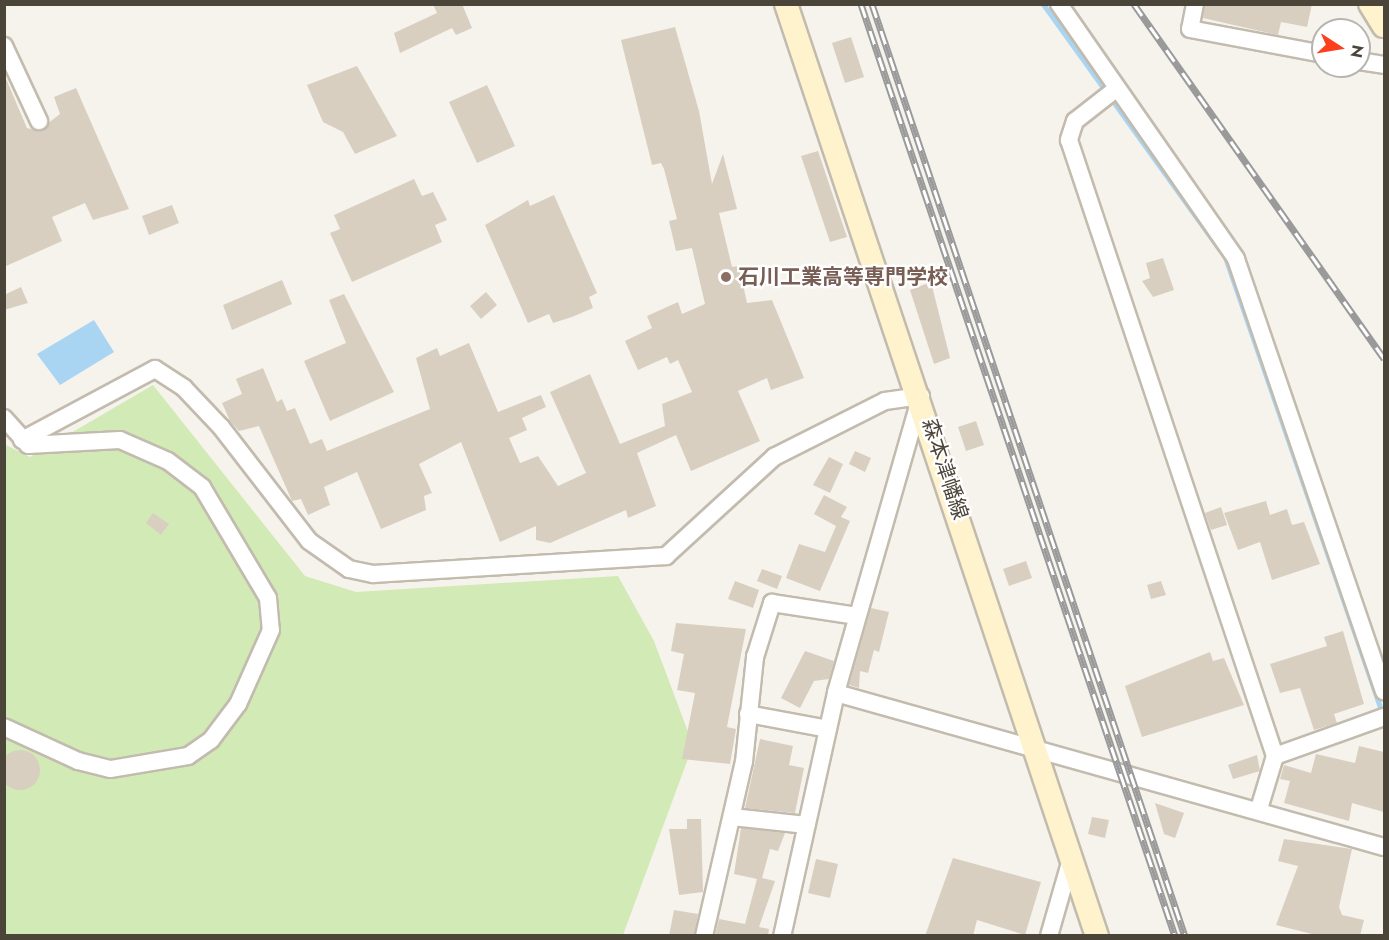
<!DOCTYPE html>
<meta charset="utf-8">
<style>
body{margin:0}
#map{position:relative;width:1389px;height:940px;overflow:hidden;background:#f6f3ec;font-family:Jost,"Noto Sans JP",sans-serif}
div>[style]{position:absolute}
.green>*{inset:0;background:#d2eab5}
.water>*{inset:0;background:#a9d4f2}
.stream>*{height:5px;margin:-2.5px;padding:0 2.5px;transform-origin:2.5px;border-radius:2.5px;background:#a9d4f2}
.building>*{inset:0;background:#d8cfc1}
.round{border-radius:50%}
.roads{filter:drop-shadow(2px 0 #c2bbae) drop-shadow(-2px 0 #c2bbae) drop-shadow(0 2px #c2bbae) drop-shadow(0 -2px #c2bbae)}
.street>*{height:16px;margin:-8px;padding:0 8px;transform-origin:8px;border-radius:8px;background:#fff}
.secondary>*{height:22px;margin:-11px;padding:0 11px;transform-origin:11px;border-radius:11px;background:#fff3cd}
.rail>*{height:7px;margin-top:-3.5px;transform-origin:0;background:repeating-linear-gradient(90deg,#fff 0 14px,#9a9a9a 0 28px);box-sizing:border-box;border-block:2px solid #9a9a9a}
.dots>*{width:16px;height:16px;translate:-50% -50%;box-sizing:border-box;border:3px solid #fff;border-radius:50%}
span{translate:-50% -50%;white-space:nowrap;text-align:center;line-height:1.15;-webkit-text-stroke:4.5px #fff;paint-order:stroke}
.education-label{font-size:21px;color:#785e54;font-weight:700}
.left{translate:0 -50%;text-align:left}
.street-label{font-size:21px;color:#4b4439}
.frame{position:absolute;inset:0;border:6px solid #4b4439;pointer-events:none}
.north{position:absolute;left:1311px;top:18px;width:60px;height:60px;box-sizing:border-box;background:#fff;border:2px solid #b7b4b0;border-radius:50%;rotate:102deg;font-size:16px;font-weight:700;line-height:24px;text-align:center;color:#4b4439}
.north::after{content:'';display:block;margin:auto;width:21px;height:27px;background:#fc3f1d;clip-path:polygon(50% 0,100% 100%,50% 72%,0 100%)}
</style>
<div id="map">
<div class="green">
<div style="clip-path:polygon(153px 385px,305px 576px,356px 592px,618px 576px,654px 641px,693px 745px,623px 935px,5px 935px,4px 444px,30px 457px)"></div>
</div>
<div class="water">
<div style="clip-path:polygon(94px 320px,114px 352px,60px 385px,37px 354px)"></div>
</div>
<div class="stream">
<div style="left:1043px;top:4px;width:302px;rotate:54.3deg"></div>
<div style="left:1225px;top:257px;width:484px;rotate:71deg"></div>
</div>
<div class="building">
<div style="clip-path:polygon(433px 4px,462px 4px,472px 28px,456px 35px,452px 28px,400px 53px,394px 33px,437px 13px)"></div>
<div style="clip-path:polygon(1205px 4px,1312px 4px,1307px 27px,1281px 22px,1278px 35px,1203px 18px)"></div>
<div style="clip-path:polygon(675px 27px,699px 111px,712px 184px,723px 154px,737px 209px,719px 213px,732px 267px,739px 266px,747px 303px,772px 300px,804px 378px,771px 390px,767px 378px,738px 391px,760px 441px,691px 471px,676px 435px,637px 453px,656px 506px,628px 518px,626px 510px,550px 543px,536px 540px,536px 526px,500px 542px,461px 442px,419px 464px,432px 493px,424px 496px,426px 510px,381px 529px,357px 472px,324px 487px,330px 505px,308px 515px,301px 499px,292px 501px,259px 426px,239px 431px,230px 421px,222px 403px,242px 394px,236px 379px,263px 368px,277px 402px,282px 399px,287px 411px,295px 408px,310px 444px,322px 439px,327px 451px,430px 409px,416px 358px,437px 348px,440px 356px,469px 343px,498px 412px,541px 395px,546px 407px,522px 418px,527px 430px,509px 438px,520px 463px,538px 456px,558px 486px,586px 473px,550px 392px,590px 374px,620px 444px,665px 426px,662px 404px,692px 392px,678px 360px,670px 364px,667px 357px,638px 370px,625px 341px,652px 328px,647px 316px,678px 302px,682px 314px,705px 304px,692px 248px,676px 251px,669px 221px,677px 219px,664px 169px,661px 163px,652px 165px,621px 40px)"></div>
<div style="clip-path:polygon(851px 37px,864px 77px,845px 83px,832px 43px)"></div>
<div style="clip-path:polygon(357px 66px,397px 136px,355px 154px,343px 132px,323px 122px,307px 85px)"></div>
<div style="clip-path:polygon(4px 74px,27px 128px,38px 131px,60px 114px,54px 97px,76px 88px,129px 209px,93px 220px,85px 203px,52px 217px,62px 241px,4px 267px)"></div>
<div style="clip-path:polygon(487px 85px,515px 146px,477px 163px,449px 102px)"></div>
<div style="clip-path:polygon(818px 151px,847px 237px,830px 242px,801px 156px)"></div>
<div style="clip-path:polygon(414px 179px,422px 196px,433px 192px,447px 220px,435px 225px,442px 242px,352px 282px,330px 233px,340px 229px,334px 215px)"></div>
<div style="clip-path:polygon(554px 195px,597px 293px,589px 297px,593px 308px,572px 317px,553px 323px,549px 314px,528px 323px,485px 225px,528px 200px,530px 206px)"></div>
<div style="clip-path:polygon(172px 205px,179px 223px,149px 235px,142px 216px)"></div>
<div style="clip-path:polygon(1163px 258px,1174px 290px,1153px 297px,1142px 281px,1150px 278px,1146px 263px)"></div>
<div style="clip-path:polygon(282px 280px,292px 304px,232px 330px,223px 305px)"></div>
<div style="clip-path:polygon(931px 282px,950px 358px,934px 364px,910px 290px)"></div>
<div style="clip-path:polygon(21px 287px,28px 303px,4px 310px,4px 295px)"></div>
<div style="clip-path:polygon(486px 292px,497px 305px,481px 319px,470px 306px)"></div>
<div style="clip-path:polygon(344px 294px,394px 392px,330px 421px,304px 361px,346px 343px,329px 300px)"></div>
<div style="clip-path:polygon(976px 421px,984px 445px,966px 451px,958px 427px)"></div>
<div style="clip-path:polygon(855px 451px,871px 458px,865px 472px,849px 464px)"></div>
<div style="clip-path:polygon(829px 457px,843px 464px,830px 493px,813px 485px)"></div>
<div style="clip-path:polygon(824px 495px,847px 507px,841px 517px,850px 521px,820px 591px,786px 578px,799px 544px,825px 552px,836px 526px,814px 514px)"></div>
<div style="clip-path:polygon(1266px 501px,1270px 515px,1287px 509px,1292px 525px,1304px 522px,1320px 564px,1272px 580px,1260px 542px,1238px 550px,1224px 513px)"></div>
<div style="clip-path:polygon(1221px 507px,1227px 525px,1211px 530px,1205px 513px)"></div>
<div style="clip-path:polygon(153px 513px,169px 524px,161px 535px,146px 523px)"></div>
<div style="clip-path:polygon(1026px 561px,1032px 578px,1009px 586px,1003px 569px)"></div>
<div style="clip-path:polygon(762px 569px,782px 576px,777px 589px,757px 581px)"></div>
<div style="clip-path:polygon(735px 581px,759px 590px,753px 608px,728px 599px)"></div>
<div style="clip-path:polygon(1161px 581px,1166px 595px,1151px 599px,1147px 585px)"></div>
<div style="clip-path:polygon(871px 608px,889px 612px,879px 652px,874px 650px,868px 673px,860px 671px,859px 688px,849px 685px)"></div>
<div style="clip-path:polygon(676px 623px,746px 629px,727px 727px,736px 729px,730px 764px,682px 759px,695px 693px,677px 690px,684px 654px,671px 651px)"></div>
<div style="clip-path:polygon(1343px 631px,1364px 704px,1334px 714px,1337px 723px,1314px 730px,1300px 688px,1280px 693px,1270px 664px,1327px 646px,1324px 637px)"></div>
<div style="clip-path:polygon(805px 651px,834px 661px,829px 679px,814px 681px,800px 708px,781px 698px)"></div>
<div style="clip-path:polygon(1210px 652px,1213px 661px,1224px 658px,1244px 705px,1142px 737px,1125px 686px)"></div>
<div style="clip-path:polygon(760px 739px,793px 746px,789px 765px,804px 768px,795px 813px,745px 808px)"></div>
<div style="clip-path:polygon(1359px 746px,1384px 752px,1384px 812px,1352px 803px,1349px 821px,1284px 803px,1290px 781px,1280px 779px,1284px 765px,1311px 773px,1316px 754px,1355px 763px)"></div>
<div class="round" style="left:0;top:750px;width:40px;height:40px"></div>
<div style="clip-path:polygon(1257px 755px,1260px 771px,1233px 779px,1228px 765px)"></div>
<div style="clip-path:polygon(1155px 803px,1184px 813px,1175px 838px,1164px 834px)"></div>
<div style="clip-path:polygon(1092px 817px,1109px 820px,1105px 838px,1088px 834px)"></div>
<div style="clip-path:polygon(687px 819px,701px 819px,703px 892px,679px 895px,669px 829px,687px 829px)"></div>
<div style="clip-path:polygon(741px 828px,785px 833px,778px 851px,770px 849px,762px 878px,775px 881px,759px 927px,769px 929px,768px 936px,715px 936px,719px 919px,745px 924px,757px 879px,734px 874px)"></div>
<div style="clip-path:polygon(1284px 839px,1352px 849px,1339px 907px,1342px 915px,1364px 920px,1360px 936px,1320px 936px,1276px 925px,1298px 866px,1278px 861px)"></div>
<div style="clip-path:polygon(953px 858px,1041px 882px,1025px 935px,977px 920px,973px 936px,925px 936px)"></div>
<div style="clip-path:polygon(816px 859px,838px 864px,830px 898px,808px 893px)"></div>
<div style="clip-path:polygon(674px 910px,698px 914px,694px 936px,669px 936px)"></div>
</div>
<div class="roads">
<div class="street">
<div style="left:1059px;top:4px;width:310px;rotate:55.2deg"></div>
<div style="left:1236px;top:259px;width:457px;rotate:71.1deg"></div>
<div style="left:1195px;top:4px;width:25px;rotate:101deg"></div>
<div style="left:1190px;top:29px;width:135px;rotate:10.6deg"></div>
<div style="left:4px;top:46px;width:83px;rotate:65deg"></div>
<div style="left:1359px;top:61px;width:25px;rotate:9deg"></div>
<div style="left:1116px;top:89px;width:52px;rotate:142deg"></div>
<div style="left:1075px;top:121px;width:20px;rotate:108deg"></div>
<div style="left:1069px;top:140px;width:650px;rotate:71.51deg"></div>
<div style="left:1275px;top:756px;width:55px;rotate:106.8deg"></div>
<div style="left:4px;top:418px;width:36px;rotate:48deg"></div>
<div style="left:28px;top:445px;width:92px;rotate:-3.1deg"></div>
<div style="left:120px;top:440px;width:52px;rotate:23.6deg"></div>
<div style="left:168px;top:461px;width:43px;rotate:37.4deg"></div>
<div style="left:202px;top:487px;width:129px;rotate:59.3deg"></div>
<div style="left:268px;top:598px;width:32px;rotate:85deg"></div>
<div style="left:271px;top:630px;width:81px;rotate:114deg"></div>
<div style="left:238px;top:704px;width:45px;rotate:126.9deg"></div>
<div style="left:211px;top:740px;width:28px;rotate:145deg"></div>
<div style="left:188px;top:756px;width:79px;rotate:170.5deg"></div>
<div style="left:110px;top:769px;width:33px;rotate:-166deg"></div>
<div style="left:78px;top:761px;width:81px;rotate:-155.3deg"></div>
<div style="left:22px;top:440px;width:151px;rotate:-28.1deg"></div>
<div style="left:155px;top:369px;width:35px;rotate:33deg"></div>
<div style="left:184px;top:388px;width:54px;rotate:46.5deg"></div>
<div style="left:221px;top:427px;width:144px;rotate:52.3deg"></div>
<div style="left:309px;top:541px;width:49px;rotate:35deg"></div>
<div style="left:349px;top:569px;width:25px;rotate:12deg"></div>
<div style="left:373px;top:574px;width:294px;rotate:-3.5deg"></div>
<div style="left:666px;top:556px;width:147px;rotate:-42.5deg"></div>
<div style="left:774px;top:457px;width:124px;rotate:-26.8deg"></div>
<div style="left:885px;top:401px;width:36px;rotate:-8deg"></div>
<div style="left:921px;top:396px;width:309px;rotate:106deg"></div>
<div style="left:836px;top:693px;width:249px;rotate:102.5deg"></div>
<div style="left:836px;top:693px;width:569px;rotate:15.7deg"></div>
<div style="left:748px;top:714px;width:81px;rotate:10.6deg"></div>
<div style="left:1275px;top:756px;width:116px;rotate:-19.7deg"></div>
<div style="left:732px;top:817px;width:75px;rotate:6.1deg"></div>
<div style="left:704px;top:936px;width:179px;rotate:-77.1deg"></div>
<div style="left:744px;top:762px;width:106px;rotate:-84deg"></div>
<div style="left:755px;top:657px;width:57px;rotate:-72.5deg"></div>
<div style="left:772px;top:603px;width:86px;rotate:8.7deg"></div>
<div style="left:1049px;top:936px;width:83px;rotate:-74deg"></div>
</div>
<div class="secondary">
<div style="left:786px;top:4px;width:983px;rotate:71.55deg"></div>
<div style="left:1370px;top:4px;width:26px;rotate:58deg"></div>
</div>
</div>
<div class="rail">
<div style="left:861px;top:4px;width:983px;rotate:71.38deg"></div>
<div style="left:872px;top:4px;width:983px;rotate:71.44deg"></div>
<div style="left:1134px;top:4px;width:434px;rotate:54.8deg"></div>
</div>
<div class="dots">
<div style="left:726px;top:277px;background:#8d6e63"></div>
</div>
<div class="education-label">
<span class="left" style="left:738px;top:277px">石川工業高等専門学校</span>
</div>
<div class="street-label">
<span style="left:945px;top:469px;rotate:72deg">森本津幡線</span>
</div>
<div class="frame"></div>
<div class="north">N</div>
</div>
